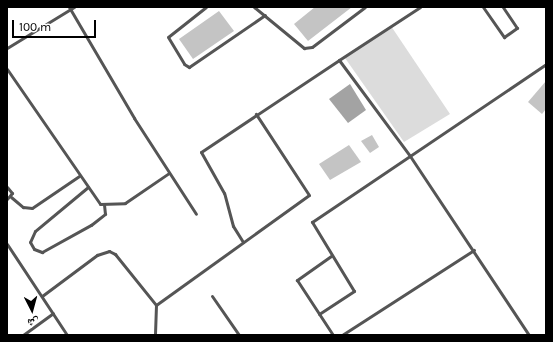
<!DOCTYPE html>
<meta charset="utf-8">
<style>
body{margin:0}
#map{position:relative;width:553px;height:342px;overflow:hidden;background:#fff;font-family:Karla,"Noto Naskh Arabic",sans-serif}
div>[style]{position:absolute}
.green>*{inset:0;background:#dcdcdc}
.water>*{inset:0;background:#a3a3a3}
.building>*{inset:0;background:#c4c4c4}
.service>*{height:3px;margin:-1.5px;padding:0 1.5px;transform-origin:1.5px;border-radius:1.5px;background:#555}
span{translate:-50% -50%;white-space:nowrap;text-align:center;line-height:1.15;-webkit-text-stroke:3.5px #fff;paint-order:stroke}
.frame{position:absolute;inset:0;border:8px solid #000;pointer-events:none}
.north{position:absolute;left:12px;top:290px;width:40px;height:40px;-webkit-text-stroke:3px #fff;paint-order:stroke;rotate:174deg;font-size:11px;font-weight:700;line-height:16px;text-align:center;color:#000}
.north::after{content:'';display:block;margin:auto;width:14px;height:18px;background:#000;clip-path:polygon(50% 0,100% 100%,50% 72%,0 100%)}
.scale{position:absolute;left:12px;top:20px;width:84px;height:18px;box-sizing:border-box;border:2px solid #000;border-top:0;padding-left:5px;font-size:12px;line-height:14px;white-space:nowrap;color:#000;-webkit-text-stroke:3px #fff;paint-order:stroke}
</style>
<div id="map">
<div class="green">
<div style="clip-path:polygon(391px 26px,450px 114px,404px 142px,345px 58px)"></div>
</div>
<div class="water">
<div style="clip-path:polygon(350px 84px,366px 110px,348px 123px,329px 99px)"></div>
</div>
<div class="building">
<div style="clip-path:polygon(315px 7px,352px 7px,308px 41px,294px 24px)"></div>
<div style="clip-path:polygon(219px 11px,234px 31px,193px 59px,179px 39px)"></div>
<div style="clip-path:polygon(546px 81px,546px 109px,542px 114px,528px 102px)"></div>
<div style="clip-path:polygon(372px 135px,379px 147px,370px 153px,361px 141px)"></div>
<div style="clip-path:polygon(349px 145px,361px 162px,330px 180px,319px 164px)"></div>
</div>
<div class="service">
<div style="left:69px;top:7px;width:129px;rotate:59.6deg"></div>
<div style="left:134px;top:118px;width:114px;rotate:57.1deg"></div>
<div style="left:206px;top:7px;width:48px;rotate:141.7deg"></div>
<div style="left:168px;top:37px;width:31px;rotate:59deg"></div>
<div style="left:184px;top:64px;width:6px;rotate:31deg"></div>
<div style="left:189px;top:67px;width:92px;rotate:-34.4deg"></div>
<div style="left:254px;top:7px;width:65px;rotate:39.4deg"></div>
<div style="left:304px;top:48px;width:8px;rotate:-7deg"></div>
<div style="left:312px;top:47px;width:66px;rotate:-37deg"></div>
<div style="left:483px;top:7px;width:37px;rotate:55deg"></div>
<div style="left:504px;top:37px;width:16px;rotate:-35deg"></div>
<div style="left:517px;top:28px;width:25px;rotate:-124deg"></div>
<div style="left:7px;top:48px;width:79px;rotate:-31.5deg"></div>
<div style="left:339px;top:60px;width:97px;rotate:-33.2deg"></div>
<div style="left:7px;top:69px;width:164px;rotate:55.4deg"></div>
<div style="left:100px;top:204px;width:25px;rotate:-2deg"></div>
<div style="left:125px;top:203px;width:53px;rotate:-34.3deg"></div>
<div style="left:7px;top:187px;width:8px;rotate:50deg"></div>
<div style="left:12px;top:193px;width:8px;rotate:130deg"></div>
<div style="left:88px;top:187px;width:69px;rotate:140.3deg"></div>
<div style="left:35px;top:231px;width:12px;rotate:114deg"></div>
<div style="left:30px;top:242px;width:8px;rotate:60deg"></div>
<div style="left:34px;top:249px;width:9px;rotate:21deg"></div>
<div style="left:42px;top:252px;width:56px;rotate:-28.9deg"></div>
<div style="left:91px;top:225px;width:18px;rotate:-38deg"></div>
<div style="left:105px;top:214px;width:9px;rotate:-96deg"></div>
<div style="left:11px;top:197px;width:16px;rotate:40deg"></div>
<div style="left:23px;top:207px;width:9px;rotate:6deg"></div>
<div style="left:32px;top:208px;width:57px;rotate:-34.2deg"></div>
<div style="left:243px;top:242px;width:19px;rotate:-122deg"></div>
<div style="left:233px;top:226px;width:34px;rotate:-105deg"></div>
<div style="left:224px;top:193px;width:47px;rotate:-119.3deg"></div>
<div style="left:201px;top:152px;width:166px;rotate:-33.7deg"></div>
<div style="left:339px;top:60px;width:119px;rotate:53.5deg"></div>
<div style="left:410px;top:156px;width:215px;rotate:56.4deg"></div>
<div style="left:7px;top:244px;width:109px;rotate:56.6deg"></div>
<div style="left:331px;top:256px;width:42px;rotate:144.8deg"></div>
<div style="left:297px;top:280px;width:66px;rotate:56.8deg"></div>
<div style="left:42px;top:296px;width:69px;rotate:-36.7deg"></div>
<div style="left:97px;top:255px;width:13px;rotate:-18deg"></div>
<div style="left:109px;top:251px;width:7px;rotate:27deg"></div>
<div style="left:115px;top:254px;width:65px;rotate:51.2deg"></div>
<div style="left:156px;top:305px;width:30px;rotate:92deg"></div>
<div style="left:212px;top:296px;width:47px;rotate:55.3deg"></div>
<div style="left:156px;top:305px;width:188px;rotate:-35.7deg"></div>
<div style="left:309px;top:195px;width:97px;rotate:-123.2deg"></div>
<div style="left:319px;top:314px;width:42px;rotate:-33.3deg"></div>
<div style="left:354px;top:291px;width:81px;rotate:-121.3deg"></div>
<div style="left:312px;top:222px;width:282px;rotate:-34deg"></div>
<div style="left:23px;top:335px;width:37px;rotate:-36deg"></div>
<div style="left:342px;top:335px;width:157px;rotate:-32.8deg"></div>
</div>
<div class="frame"></div>
<div class="north">ش</div>
<div class="scale">100 m</div>
</div>
